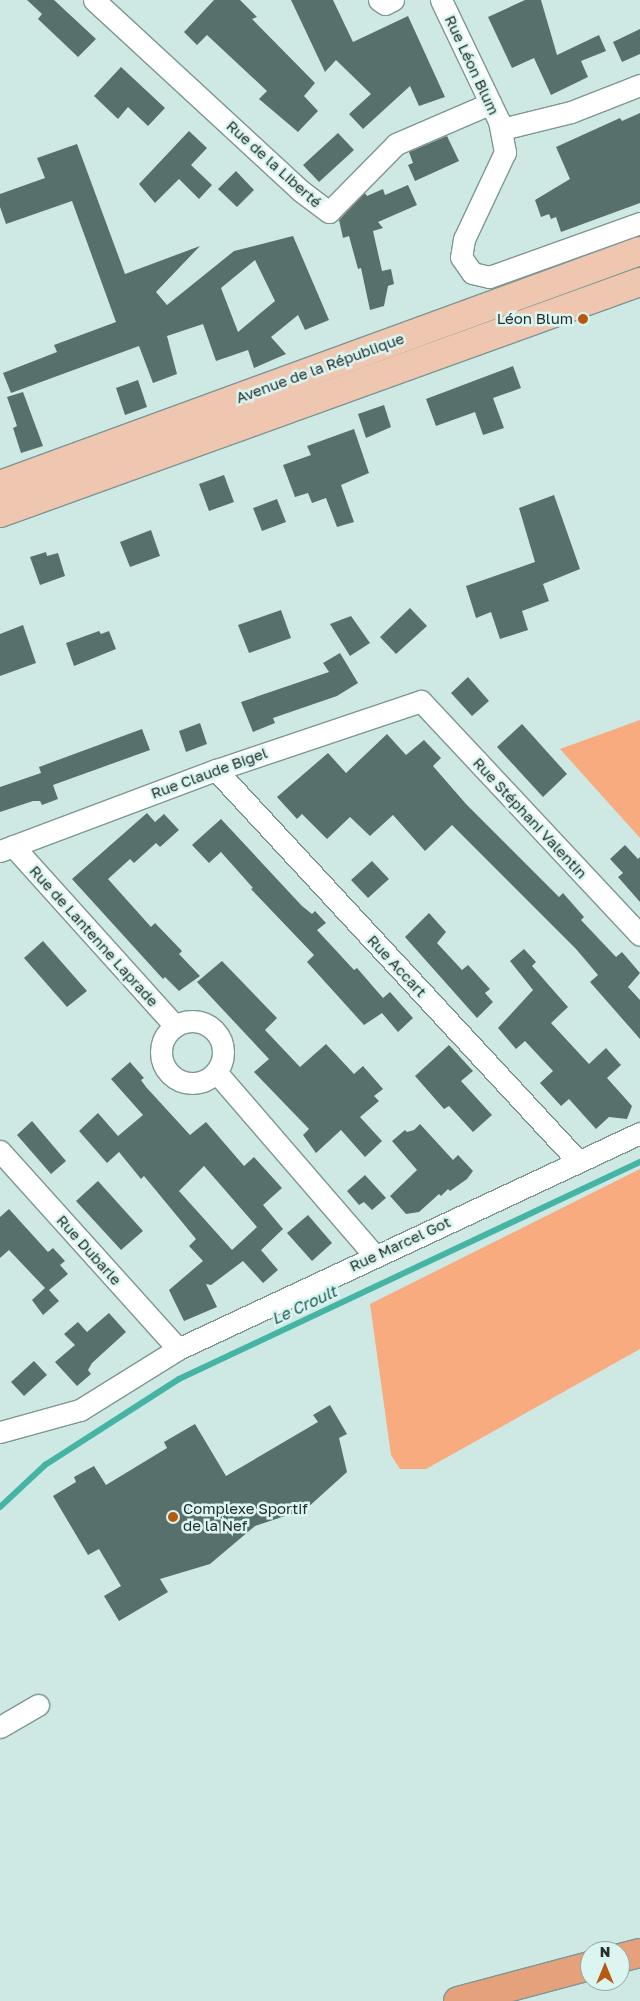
<!DOCTYPE html>
<meta charset="utf-8">
<style>
body{margin:0}
#map{position:relative;width:640px;height:2001px;overflow:hidden;background:#cee9e4;font-family:"Golos Text",sans-serif}
div>[style]{position:absolute}
.green>*{inset:0;background:#f8ab7f}
.stream>*{height:6px;margin:-3px;padding:0 3px;transform-origin:3px;border-radius:3px;background:#46b4a5}
.building>*{inset:0;background:#58706c}
.roads{filter:drop-shadow(1px 0 #7e9793) drop-shadow(-1px 0 #7e9793) drop-shadow(0 1px #7e9793) drop-shadow(0 -1px #7e9793)}
.street>*{height:21px;margin:-10.5px;padding:0 10.5px;transform-origin:10.5px;border-radius:10.5px;background:#fff}
.street>.ring{margin:-10.5px;padding:0;box-sizing:content-box;background:none;border:21px solid #fff;border-radius:50%}
.primary>*{height:28px;margin:-14px;padding:0 14px;transform-origin:14px;border-radius:14px;background:#efc7b0}
.highway>*{height:28px;margin:-14px;padding:0 14px;transform-origin:14px;border-radius:14px;background:#e4a17c}
.dots>*{width:14px;height:14px;translate:-50% -50%;box-sizing:border-box;border:2px solid #dbf6f1;border-radius:50%}
span{translate:-50% -50%;white-space:nowrap;text-align:center;line-height:1.15;-webkit-text-stroke:5px #dbf6f1;paint-order:stroke}
.street-label{font-size:15px;color:#252f2e}
.poi-label{font-size:15px;color:#252f2e}
.right{translate:-100% -50%;text-align:right}
.left{translate:0 -50%;text-align:left}
.water-label{font-size:16px;color:#225d55;font-style:italic}
.north{position:absolute;left:580px;top:1941px;width:50px;height:50px;box-sizing:border-box;background:#dbf6f1;border:1px solid #92a6a3;border-radius:50%;rotate:0deg;font-size:14px;font-weight:700;line-height:20px;text-align:center;color:#252f2e}
.north::after{content:'';display:block;margin:auto;width:18px;height:22px;background:#b85912;clip-path:polygon(50% 0,100% 100%,50% 72%,0 100%)}
</style>
<div id="map">
<div class="green">
<div style="clip-path:polygon(640px 720px,640px 838px,560px 749px)"></div>
<div style="clip-path:polygon(640px 1169px,640px 1349px,426px 1469px,400px 1469px,391px 1455px,370px 1304px)"></div>
</div>
<div class="stream">
<div style="left:0;top:1507px;width:62px;rotate:-43deg"></div>
<div style="left:45px;top:1465px;width:159px;rotate:-32.7deg"></div>
<div style="left:179px;top:1379px;width:510px;rotate:-25.21deg"></div>
</div>
<div class="building">
<div style="clip-path:polygon(27px 0,54px 0,96px 39px,78px 57px,38px 19px,42px 14px)"></div>
<div style="clip-path:polygon(214px 0,240px 0,257px 17px,252px 19px,315px 83px,304px 96px,318px 111px,298px 132px,259px 99px,267px 91px,207px 35px,197px 45px,184px 32px)"></div>
<div style="clip-path:polygon(291px 0,333px 0,353px 42px,408px 16px,445px 97px,419px 106px,410px 86px,363px 129px,349px 114px,371px 94px,336px 60px,325px 72px)"></div>
<div style="clip-path:polygon(525px 0,541px 0,557px 55px,599px 35px,606px 51px,581px 61px,588px 77px,551px 95px,534px 58px,512px 68px,488px 17px)"></div>
<div style="clip-path:polygon(640px 29px,640px 54px,622px 62px,613px 42px)"></div>
<div style="clip-path:polygon(121px 67px,165px 108px,148px 126px,128px 107px,118px 119px,94px 96px)"></div>
<div style="clip-path:polygon(640px 113px,640px 203px,561px 232px,556px 217px,551px 219px,549px 214px,541px 217px,535px 200px,570px 179px,556px 147px,620px 118px,622px 121px)"></div>
<div style="clip-path:polygon(189px 131px,207px 148px,191px 165px,212px 185px,199px 199px,179px 179px,155px 203px,139px 184px)"></div>
<div style="clip-path:polygon(338px 133px,354px 150px,319px 182px,303px 165px)"></div>
<div style="clip-path:polygon(447px 136px,459px 161px,415px 181px,408px 165px,413px 163px,409px 152px)"></div>
<div style="clip-path:polygon(evenodd,77px 144px,125px 274px,200px 246px,156px 292px,167px 305px,234px 251px,293px 236px,329px 320px,305px 330px,298px 315px,271px 337px,286px 354px,254px 368px,248px 350px,216px 361px,203px 324px,167px 336px,177px 374px,153px 383px,139px 346px,11px 393px,3px 373px,57px 352px,54px 345px,116px 322px,72px 201px,6px 224px,0 207px,0 194px,45px 178px,37px 158px,77px 144px,255px 260px,275px 301px,238px 332px,221px 288px,255px 260px)"></div>
<div style="clip-path:polygon(236px 171px,254px 190px,237px 207px,218px 189px)"></div>
<div style="clip-path:polygon(408px 185px,417px 205px,378px 222px,383px 228px,373px 231px,382px 271px,391px 269px,394px 284px,388px 286px,384px 306px,370px 310px,361px 268px,358px 269px,349px 236px,343px 238px,339px 220px,365px 193px,367px 196px,383px 189px,385px 195px)"></div>
<div style="clip-path:polygon(513px 366px,521px 388px,493px 398px,504px 428px,483px 435px,475px 412px,436px 426px,426px 399px)"></div>
<div style="clip-path:polygon(138px 380px,147px 407px,125px 415px,116px 388px)"></div>
<div style="clip-path:polygon(23px 392px,43px 446px,21px 453px,13px 428px,17px 426px,7px 397px)"></div>
<div style="clip-path:polygon(384px 405px,391px 427px,366px 438px,358px 414px)"></div>
<div style="clip-path:polygon(354px 429px,369px 473px,341px 485px,354px 522px,337px 527px,326px 498px,312px 503px,308px 493px,295px 497px,283px 465px,311px 455px,307px 446px)"></div>
<div style="clip-path:polygon(224px 475px,234px 502px,209px 511px,199px 484px)"></div>
<div style="clip-path:polygon(554px 495px,580px 569px,543px 584px,549px 601px,522px 611px,528px 630px,500px 639px,491px 612px,476px 618px,466px 586px,535px 562px,519px 508px)"></div>
<div style="clip-path:polygon(277px 499px,286px 522px,262px 531px,253px 508px)"></div>
<div style="clip-path:polygon(151px 530px,160px 556px,130px 567px,120px 542px)"></div>
<div style="clip-path:polygon(46px 552px,47px 556px,58px 553px,65px 576px,40px 585px,30px 557px)"></div>
<div style="clip-path:polygon(410px 608px,427px 626px,396px 654px,380px 637px)"></div>
<div style="clip-path:polygon(281px 610px,291px 638px,249px 653px,238px 625px)"></div>
<div style="clip-path:polygon(351px 616px,370px 643px,350px 656px,330px 624px)"></div>
<div style="clip-path:polygon(23px 625px,36px 663px,0 676px,0 634px)"></div>
<div style="clip-path:polygon(99px 631px,101px 634px,109px 631px,116px 649px,74px 666px,66px 643px)"></div>
<div style="clip-path:polygon(340px 653px,358px 683px,337px 696px,273px 718px,275px 723px,253px 732px,241px 702px,329px 672px,323px 663px)"></div>
<div style="clip-path:polygon(468px 677px,489px 701px,472px 716px,451px 693px)"></div>
<div style="clip-path:polygon(200px 723px,207px 744px,186px 752px,179px 731px)"></div>
<div style="clip-path:polygon(522px 724px,567px 774px,543px 797px,497px 747px)"></div>
<div style="clip-path:polygon(142px 729px,150px 750px,53px 785px,58px 799px,42px 805px,40px 801px,33px 801px,0 812px,0 787px,41px 773px,39px 767px)"></div>
<div style="clip-path:polygon(387px 734px,406px 755px,424px 740px,441px 758px,433px 766px,466px 804px,559px 897px,563px 893px,584px 917px,581px 920px,616px 957px,622px 952px,640px 973px,628px 987px,640px 1000px,640px 1039px,590px 982px,598px 975px,576px 949px,452px 825px,425px 851px,393px 815px,370px 836px,350px 817px,327px 839px,302px 814px,297px 819px,277px 797px,328px 753px,346px 773px)"></div>
<div style="clip-path:polygon(147px 813px,155px 822px,164px 814px,179px 830px,160px 847px,156px 843px,134px 863px,130px 859px,108px 879px,151px 927px,155px 923px,182px 951px,179px 954px,200px 976px,179px 991px,165px 977px,163px 979px,72px 879px)"></div>
<div style="clip-path:polygon(221px 819px,302px 906px,312px 914px,315px 911px,326px 923px,317px 930px,354px 970px,357px 968px,383px 998px,390px 992px,413px 1018px,398px 1032px,382px 1013px,364px 1025px,307px 962px,314px 955px,251px 889px,253px 888px,221px 852px,209px 863px,192px 845px)"></div>
<div style="clip-path:polygon(625px 845px,638px 859px,640px 857px,640px 902px,618px 877px,623px 873px,610px 859px)"></div>
<div style="clip-path:polygon(372px 861px,389px 879px,368px 898px,351px 880px)"></div>
<div style="clip-path:polygon(429px 913px,446px 932px,437px 943px,462px 970px,468px 965px,490px 989px,485px 993px,493px 1002px,477px 1018px,405px 937px)"></div>
<div style="clip-path:polygon(43px 941px,87px 991px,67px 1007px,24px 958px)"></div>
<div style="clip-path:polygon(524px 949px,536px 962px,532px 966px,568px 1007px,551px 1023px,589px 1064px,606px 1048px,621px 1065px,607px 1078px,632px 1106px,627px 1119px,609px 1117px,596px 1129px,569px 1099px,561px 1106px,540px 1083px,553px 1071px,525px 1041px,516px 1049px,498px 1028px,533px 990px,510px 961px)"></div>
<div style="clip-path:polygon(222px 961px,277px 1018px,265px 1030px,300px 1067px,326px 1044px,354px 1074px,363px 1066px,383px 1089px,374px 1096px,379px 1101px,360px 1117px,382px 1141px,365px 1157px,341px 1130px,316px 1153px,303px 1135px,309px 1129px,254px 1072px,269px 1059px,197px 982px)"></div>
<div style="clip-path:polygon(449px 1045px,473px 1071px,461px 1081px,492px 1115px,473px 1132px,449px 1106px,444px 1109px,415px 1076px)"></div>
<div style="clip-path:polygon(evenodd,130px 1062px,144px 1078px,141px 1080px,146px 1087px,190px 1135px,206px 1122px,244px 1166px,254px 1157px,282px 1188px,263px 1205px,283px 1229px,261px 1250px,278px 1270px,263px 1283px,243px 1261px,211px 1285px,206px 1284px,217px 1307px,184px 1321px,169px 1290px,203px 1261px,189px 1246px,196px 1239px,144px 1176px,141px 1179px,119px 1152px,107px 1163px,79px 1131px,98px 1113px,118px 1136px,143px 1115px,111px 1079px,130px 1062px,204px 1166px,257px 1227px,232px 1250px,179px 1191px,204px 1166px)"></div>
<div style="clip-path:polygon(32px 1121px,66px 1161px,51px 1174px,17px 1135px)"></div>
<div style="clip-path:polygon(420px 1124px,453px 1160px,458px 1155px,473px 1171px,467px 1179px,450px 1191px,448px 1189px,441px 1196px,439px 1194px,419px 1212px,406px 1214px,390px 1196px,417px 1170px,392px 1141px,405px 1130px,407px 1132px,414px 1130px)"></div>
<div style="clip-path:polygon(365px 1175px,386px 1198px,372px 1210px,364px 1202px,359px 1205px,347px 1191px)"></div>
<div style="clip-path:polygon(98px 1181px,143px 1231px,121px 1250px,76px 1201px)"></div>
<div style="clip-path:polygon(9px 1209px,48px 1252px,53px 1248px,65px 1261px,60px 1265px,68px 1274px,49px 1290px,59px 1301px,43px 1315px,32px 1300px,45px 1288px,9px 1250px,0 1258px,0 1217px)"></div>
<div style="clip-path:polygon(308px 1215px,332px 1243px,312px 1261px,287px 1233px)"></div>
<div style="clip-path:polygon(109px 1313px,126px 1332px,92px 1363px,88px 1370px,91px 1374px,77px 1386px,55px 1362px,75px 1345px,64px 1334px,78px 1322px,87px 1332px)"></div>
<div style="clip-path:polygon(34px 1361px,47px 1375px,24px 1396px,11px 1382px)"></div>
<div style="clip-path:polygon(330px 1405px,347px 1434px,339px 1438px,347px 1472px,306px 1509px,255px 1526px,210px 1564px,160px 1579px,168px 1592px,119px 1621px,104px 1596px,121px 1586px,99px 1549px,88px 1555px,53px 1496px,76px 1482px,74px 1477px,94px 1466px,106px 1485px,167px 1448px,164px 1442px,195px 1424px,226px 1476px,318px 1422px,313px 1415px)"></div>
</div>
<div class="roads">
<div class="street">
<div style="left:94px;top:0;width:282px;rotate:42.7deg"></div>
<div style="left:301px;top:191px;width:35px;rotate:37deg"></div>
<div style="left:329px;top:212px;width:95px;rotate:-45.4deg"></div>
<div style="left:396px;top:144px;width:103px;rotate:-23.3deg"></div>
<div style="left:379px;top:0;width:7px;rotate:34deg"></div>
<div style="left:385px;top:4px;width:9px;rotate:-27deg"></div>
<div style="left:441px;top:0;width:134px;rotate:64.4deg"></div>
<div style="left:499px;top:121px;width:32px;rotate:79deg"></div>
<div style="left:505px;top:152px;width:96px;rotate:115.2deg"></div>
<div style="left:464px;top:239px;width:18px;rotate:99deg"></div>
<div style="left:461px;top:257px;width:19px;rotate:55deg"></div>
<div style="left:472px;top:273px;width:17px;rotate:13deg"></div>
<div style="left:489px;top:277px;width:160px;rotate:-19.7deg"></div>
<div style="left:502px;top:129px;width:71px;rotate:-13.8deg"></div>
<div style="left:571px;top:112px;width:74px;rotate:-21.4deg"></div>
<div style="left:216px;top:770px;width:533px;rotate:47.21deg"></div>
<div style="left:13px;top:846px;width:242px;rotate:48deg"></div>
<div style="left:0;top:851px;width:231px;rotate:-20.6deg"></div>
<div style="left:216px;top:770px;width:216px;rotate:-18.6deg"></div>
<div style="left:421px;top:701px;width:320px;rotate:46.9deg"></div>
<div class="ring" style="left:161px;top:1021px;width:41px;height:41px"></div>
<div style="left:217px;top:1073px;width:240px;rotate:49.2deg"></div>
<div style="left:0;top:1151px;width:266px;rotate:48deg"></div>
<div style="left:0;top:1432px;width:83px;rotate:-15.4deg"></div>
<div style="left:80px;top:1410px;width:115px;rotate:-31.9deg"></div>
<div style="left:178px;top:1349px;width:510px;rotate:-25.06deg"></div>
<div style="left:0;top:1727px;width:44px;rotate:-30.1deg"></div>
</div>
<div class="primary">
<div style="left:0;top:485px;width:681px;rotate:-20.08deg"></div>
<div style="left:0;top:513px;width:680px;rotate:-19.85deg"></div>
</div>
<div class="highway">
<div style="left:620px;top:1958px;width:21px;rotate:-14deg"></div>
<div style="left:458px;top:2001px;width:137px;rotate:-14.9deg"></div>
</div>
</div>
<div class="dots">
<div style="left:583px;top:319px;background:#b85912"></div>
<div style="left:173px;top:1517px;background:#b85912"></div>
</div>
<div class="street-label">
<span style="left:472px;top:65px;rotate:65deg">Rue Léon Blum</span>
<span style="left:274px;top:164px;rotate:42deg">Rue de la Liberté</span>
<span style="left:320px;top:368px;rotate:-20deg">Avenue de la République</span>
<span style="left:209px;top:773px;rotate:-20deg">Rue Claude Bigel</span>
<span style="left:530px;top:818px;rotate:47deg">Rue Stéphani Valentin</span>
<span style="left:94px;top:936px;rotate:48deg">Rue de Lantenne Laprade</span>
<span style="left:397px;top:966px;rotate:47deg">Rue Accart</span>
<span style="left:400px;top:1244px;rotate:-25deg">Rue Marcel Got</span>
<span style="left:89px;top:1250px;rotate:48deg">Rue Dubarle</span>
</div>
<div class="poi-label">
<span class="right" style="left:573px;top:319px">Léon Blum</span>
<span class="left" style="left:183px;top:1517px">Complexe Sportif<br>de la Nef</span>
</div>
<div class="water-label">
<span style="left:304px;top:1305px;rotate:-25deg">Le Croult</span>
</div>
<div class="north">N</div>
</div>
